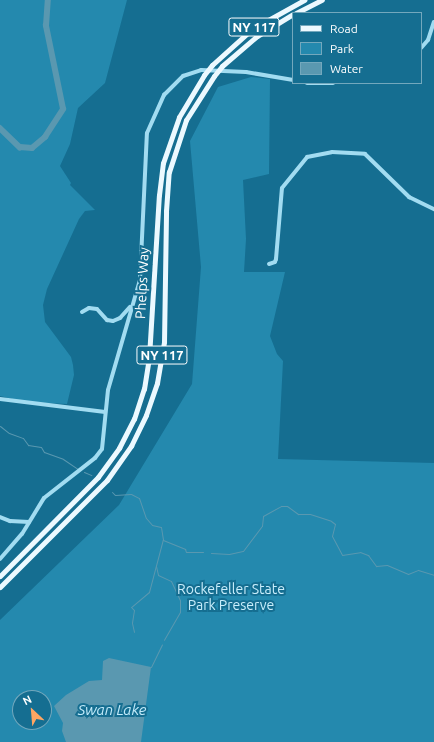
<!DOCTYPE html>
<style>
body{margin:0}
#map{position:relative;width:434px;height:742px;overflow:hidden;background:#156e91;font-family:Ubuntu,sans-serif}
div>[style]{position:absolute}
.green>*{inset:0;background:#2489ae}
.water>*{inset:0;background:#5a98b0}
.stream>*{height:1px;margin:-0.5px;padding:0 0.5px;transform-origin:0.5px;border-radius:0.5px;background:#5a98b0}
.river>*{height:5.5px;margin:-2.75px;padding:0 2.75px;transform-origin:2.75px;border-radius:2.75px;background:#5a98b0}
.minor>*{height:4px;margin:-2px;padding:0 2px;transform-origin:2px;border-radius:2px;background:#a2dcf1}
.major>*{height:5px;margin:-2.5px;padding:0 2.5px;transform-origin:2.5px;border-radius:2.5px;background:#ecf9ff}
.major-bridge>*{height:5px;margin:-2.5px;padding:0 2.5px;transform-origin:2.5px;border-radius:2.5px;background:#ecf9ff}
span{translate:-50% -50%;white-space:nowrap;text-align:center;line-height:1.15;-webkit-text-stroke:4px #156e91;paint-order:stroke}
.shield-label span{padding:1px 3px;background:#156e91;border:1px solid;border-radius:3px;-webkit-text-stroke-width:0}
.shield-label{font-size:13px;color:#fff;font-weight:700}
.street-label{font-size:14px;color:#fff}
.park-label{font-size:14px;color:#c9eefc}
.water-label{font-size:15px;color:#c2ebfa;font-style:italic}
.legend{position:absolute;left:292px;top:12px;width:130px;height:72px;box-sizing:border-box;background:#156e91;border:1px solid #73a8bd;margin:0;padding:5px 7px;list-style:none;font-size:12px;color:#fff}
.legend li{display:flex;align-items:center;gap:8px;height:20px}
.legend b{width:20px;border:1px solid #73a8bd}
.north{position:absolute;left:12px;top:690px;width:40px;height:40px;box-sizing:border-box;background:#156e91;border:1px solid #73a8bd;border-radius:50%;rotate:334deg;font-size:11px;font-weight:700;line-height:16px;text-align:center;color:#fff}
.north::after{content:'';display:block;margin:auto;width:14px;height:18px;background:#ffa662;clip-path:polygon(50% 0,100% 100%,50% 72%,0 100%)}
</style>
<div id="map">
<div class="green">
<div style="clip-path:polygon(0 0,127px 0,105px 83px,78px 108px,70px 144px,60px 166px,71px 183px,70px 185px,95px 210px,85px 211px,79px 219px,47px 289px,43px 305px,45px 322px,71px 357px,73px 365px,74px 375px,67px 404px,25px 402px,0 396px)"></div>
<div style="clip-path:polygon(evenodd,251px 77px,270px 79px,269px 174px,243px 180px,246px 239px,244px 272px,285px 272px,270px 336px,277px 354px,283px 361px,278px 459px,434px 463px,434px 742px,0 742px,0 620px,119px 505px,192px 384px,201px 267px,190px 141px,218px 87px,251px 77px,20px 698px,44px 698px,44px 722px,20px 722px,20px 698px)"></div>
</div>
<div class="water">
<div style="clip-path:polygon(109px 658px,151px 667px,141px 742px,66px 742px,62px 731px,63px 723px,54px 706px,66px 695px,89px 681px,102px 680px,103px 661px)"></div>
</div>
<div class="stream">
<div style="left:0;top:426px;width:11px;rotate:38deg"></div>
<div style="left:9px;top:433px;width:15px;rotate:20deg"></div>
<div style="left:23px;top:438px;width:9px;rotate:54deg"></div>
<div style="left:28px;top:445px;width:13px;rotate:9deg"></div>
<div style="left:41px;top:447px;width:6px;rotate:59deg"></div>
<div style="left:44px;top:452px;width:20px;rotate:20deg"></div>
<div style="left:63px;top:459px;width:18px;rotate:34deg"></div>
<div style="left:84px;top:472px;width:8px;rotate:23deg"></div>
<div style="left:112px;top:492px;width:4px;rotate:45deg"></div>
<div style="left:115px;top:495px;width:16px;rotate:-4deg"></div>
<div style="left:131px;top:494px;width:9px;rotate:27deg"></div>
<div style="left:139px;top:498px;width:21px;rotate:71deg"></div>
<div style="left:146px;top:518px;width:9px;rotate:49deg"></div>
<div style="left:152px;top:525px;width:9px;rotate:13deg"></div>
<div style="left:161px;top:527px;width:12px;rotate:81deg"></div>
<div style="left:163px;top:539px;width:55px;rotate:104.8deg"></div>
<div style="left:149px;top:592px;width:23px;rotate:140deg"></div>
<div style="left:131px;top:607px;width:4px;rotate:45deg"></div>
<div style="left:134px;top:610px;width:13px;rotate:99deg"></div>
<div style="left:132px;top:623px;width:9px;rotate:77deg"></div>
<div style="left:163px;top:540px;width:24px;rotate:22deg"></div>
<div style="left:185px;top:549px;width:3px;rotate:72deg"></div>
<div style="left:186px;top:552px;width:17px"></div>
<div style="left:211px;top:553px;width:18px;rotate:3deg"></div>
<div style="left:229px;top:554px;width:14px;rotate:-12deg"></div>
<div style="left:243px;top:551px;width:31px;rotate:-53deg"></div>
<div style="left:262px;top:526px;width:10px;rotate:-84deg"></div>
<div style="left:263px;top:516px;width:21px;rotate:-29deg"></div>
<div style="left:281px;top:506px;width:6px"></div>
<div style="left:287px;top:506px;width:14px;rotate:36deg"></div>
<div style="left:298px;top:514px;width:12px"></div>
<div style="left:310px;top:514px;width:22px;rotate:18deg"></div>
<div style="left:331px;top:521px;width:5px;rotate:37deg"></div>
<div style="left:335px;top:524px;width:12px;rotate:104deg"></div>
<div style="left:332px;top:536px;width:21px;rotate:62deg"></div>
<div style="left:342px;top:555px;width:18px;rotate:-9deg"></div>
<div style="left:360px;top:552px;width:9px;rotate:21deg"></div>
<div style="left:368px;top:555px;width:14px;rotate:54deg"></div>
<div style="left:376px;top:566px;width:11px;rotate:-5deg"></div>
<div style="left:387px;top:565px;width:23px;rotate:23deg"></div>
<div style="left:408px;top:574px;width:11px;rotate:-22deg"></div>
<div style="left:418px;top:570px;width:17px;rotate:17deg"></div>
<div style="left:156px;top:566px;width:9px;rotate:77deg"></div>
<div style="left:158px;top:575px;width:14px;rotate:25deg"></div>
<div style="left:171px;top:581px;width:21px;rotate:65deg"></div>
<div style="left:180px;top:600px;width:12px;rotate:90deg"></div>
<div style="left:180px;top:612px;width:32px;rotate:120deg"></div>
<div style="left:151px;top:667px;width:25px;rotate:-64deg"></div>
</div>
<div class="river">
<div style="left:0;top:128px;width:28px;rotate:44deg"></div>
<div style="left:20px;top:147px;width:12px;rotate:5deg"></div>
<div style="left:32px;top:148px;width:17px;rotate:-40deg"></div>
<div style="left:45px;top:137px;width:33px;rotate:-57deg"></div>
<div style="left:63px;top:109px;width:85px;rotate:-101.6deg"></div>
<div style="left:46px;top:26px;width:26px;rotate:-86deg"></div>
</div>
<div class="minor">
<div style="left:421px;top:48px;width:11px;rotate:-49deg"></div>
<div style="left:428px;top:40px;width:19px;rotate:-72deg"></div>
<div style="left:307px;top:83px;width:26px"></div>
<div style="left:269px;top:264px;width:6px;rotate:-18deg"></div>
<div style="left:275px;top:262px;width:3px;rotate:-72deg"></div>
<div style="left:276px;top:259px;width:71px;rotate:-85.2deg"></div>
<div style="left:282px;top:188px;width:40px;rotate:-51deg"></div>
<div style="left:307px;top:157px;width:25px;rotate:-11deg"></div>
<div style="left:332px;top:152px;width:33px;rotate:3deg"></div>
<div style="left:365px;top:154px;width:62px;rotate:44.3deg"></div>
<div style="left:409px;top:197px;width:28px;rotate:26deg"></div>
<div style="left:82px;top:312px;width:8px;rotate:-30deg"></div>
<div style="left:89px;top:308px;width:8px;rotate:7deg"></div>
<div style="left:97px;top:309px;width:15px;rotate:48deg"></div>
<div style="left:107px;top:320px;width:6px;rotate:9deg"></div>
<div style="left:113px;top:321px;width:8px;rotate:-23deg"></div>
<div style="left:120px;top:318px;width:15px;rotate:-48deg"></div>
<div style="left:0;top:399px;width:106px;rotate:7.1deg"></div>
<div style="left:0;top:517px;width:11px;rotate:22deg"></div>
<div style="left:10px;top:521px;width:19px;rotate:3deg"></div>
<div style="left:0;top:559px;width:33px;rotate:-49deg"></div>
<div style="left:22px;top:534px;width:42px;rotate:-58.6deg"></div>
<div style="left:44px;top:498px;width:65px;rotate:-38.1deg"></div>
<div style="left:95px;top:458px;width:11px;rotate:-52deg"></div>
<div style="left:102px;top:449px;width:59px;rotate:-84.2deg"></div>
<div style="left:108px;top:390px;width:115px;rotate:-73.8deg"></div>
<div style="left:140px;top:280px;width:147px;rotate:-87.3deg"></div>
<div style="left:147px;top:133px;width:42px;rotate:-65.9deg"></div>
<div style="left:164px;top:95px;width:27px;rotate:-45deg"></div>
<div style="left:183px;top:76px;width:19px;rotate:-18deg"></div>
<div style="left:201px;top:70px;width:45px;rotate:2.5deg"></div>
<div style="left:246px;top:72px;width:48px;rotate:9.7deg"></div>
</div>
<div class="major">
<div style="left:296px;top:13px;width:29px;rotate:-27deg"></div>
<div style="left:212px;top:65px;width:54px;rotate:-42deg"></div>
<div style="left:252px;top:29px;width:60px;rotate:-29.1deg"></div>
<div style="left:222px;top:66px;width:46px;rotate:-40.6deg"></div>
<div style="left:257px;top:36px;width:42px;rotate:-31.4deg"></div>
<div style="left:0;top:576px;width:139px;rotate:-45.3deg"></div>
<div style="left:98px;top:477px;width:36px;rotate:-54deg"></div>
<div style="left:119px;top:448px;width:33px;rotate:-63deg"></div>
<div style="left:134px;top:419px;width:32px;rotate:-72deg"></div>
<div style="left:144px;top:389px;width:32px;rotate:-81deg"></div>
<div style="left:149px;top:357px;width:162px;rotate:-86.5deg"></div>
<div style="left:159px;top:195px;width:32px;rotate:-83deg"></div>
<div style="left:163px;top:163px;width:49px;rotate:-70.8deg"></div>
<div style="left:179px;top:117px;width:49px;rotate:-59.2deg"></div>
<div style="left:0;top:587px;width:151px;rotate:-45deg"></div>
<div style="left:107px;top:480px;width:42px;rotate:-54.8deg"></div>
<div style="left:131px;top:446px;width:34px;rotate:-64deg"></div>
<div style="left:146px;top:415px;width:34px;rotate:-71deg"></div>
<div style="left:157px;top:383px;width:42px;rotate:-80.3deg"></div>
<div style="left:164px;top:342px;width:131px;rotate:-89.1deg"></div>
<div style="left:166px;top:211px;width:39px;rotate:-86deg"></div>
<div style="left:169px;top:172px;width:55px;rotate:-71.9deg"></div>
<div style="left:186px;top:120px;width:52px;rotate:-57.5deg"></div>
</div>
<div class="major-bridge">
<div style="left:204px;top:75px;width:13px;rotate:-51deg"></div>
<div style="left:214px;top:76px;width:13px;rotate:-51deg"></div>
</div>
<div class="shield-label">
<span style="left:254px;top:27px">NY 117</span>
<span style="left:162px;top:355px">NY 117</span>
</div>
<div class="street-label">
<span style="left:142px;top:283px;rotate:-87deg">Phelps Way</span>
</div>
<div class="park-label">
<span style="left:231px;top:597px">Rockefeller State<br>Park Preserve</span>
</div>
<div class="water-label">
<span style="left:112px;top:710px">Swan Lake</span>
</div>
<ul class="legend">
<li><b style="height:5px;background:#ecf9ff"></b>Road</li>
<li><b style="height:11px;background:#2489ae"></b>Park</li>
<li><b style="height:11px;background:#5a98b0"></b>Water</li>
</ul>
<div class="north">N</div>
</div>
